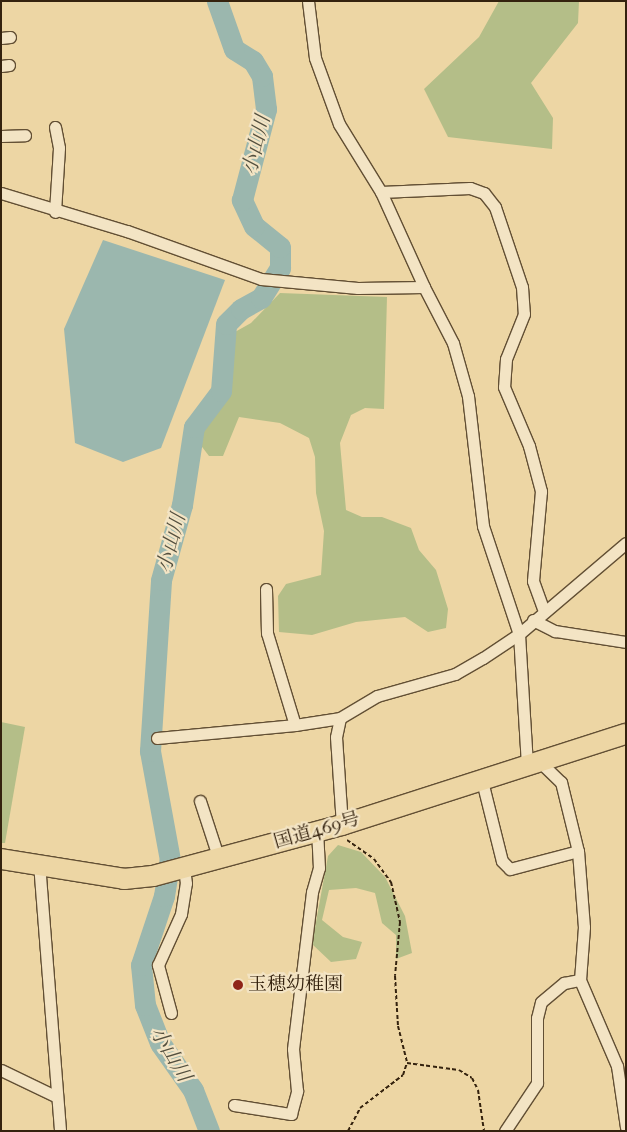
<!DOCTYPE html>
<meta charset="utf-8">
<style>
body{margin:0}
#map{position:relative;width:627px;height:1132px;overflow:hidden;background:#edd6a4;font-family:"IM FELL French Canon","Noto Serif JP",serif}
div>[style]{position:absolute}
.green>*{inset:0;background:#b4be88}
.water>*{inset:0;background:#9bb7ae}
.river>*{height:21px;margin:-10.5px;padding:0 10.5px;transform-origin:10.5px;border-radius:10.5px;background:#9bb7ae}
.path>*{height:2px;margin-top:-1px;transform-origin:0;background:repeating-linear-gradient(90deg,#34220e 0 4px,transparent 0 6.5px)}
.roads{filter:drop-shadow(1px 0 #624f34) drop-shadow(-1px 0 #624f34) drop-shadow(0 1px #624f34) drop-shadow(0 -1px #624f34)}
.street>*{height:11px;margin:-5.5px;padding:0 5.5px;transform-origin:5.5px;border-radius:5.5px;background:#f3e4c4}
.highway>*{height:20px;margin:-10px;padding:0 10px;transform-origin:10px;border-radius:10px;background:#edd6a4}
.dots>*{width:14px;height:14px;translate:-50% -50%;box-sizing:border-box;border:2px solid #f3e4c4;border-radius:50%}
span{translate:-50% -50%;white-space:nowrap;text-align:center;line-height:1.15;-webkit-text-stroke:4.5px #f3e4c4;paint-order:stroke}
.street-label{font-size:19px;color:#34220e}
.poi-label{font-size:19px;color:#34220e}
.left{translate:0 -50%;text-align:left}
.water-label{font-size:20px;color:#534f3e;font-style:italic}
.frame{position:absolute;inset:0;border:2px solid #34220e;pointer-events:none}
</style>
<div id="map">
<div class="green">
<div style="clip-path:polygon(499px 1px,579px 1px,578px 23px,531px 83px,553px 118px,552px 149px,448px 137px,424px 89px,479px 37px)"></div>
<div style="clip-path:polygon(280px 293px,387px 297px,384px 409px,365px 408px,351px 415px,340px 443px,346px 510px,362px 517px,382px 517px,411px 528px,419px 550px,436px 570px,448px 609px,446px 628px,428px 632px,405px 617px,356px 622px,312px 635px,279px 632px,278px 596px,286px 584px,321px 575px,324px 531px,316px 493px,315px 457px,309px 438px,280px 423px,239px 417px,223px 456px,209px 456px,196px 439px,227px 386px,226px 337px,251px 323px)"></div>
<div style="clip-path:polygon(1px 722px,25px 727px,5px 843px,1px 843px)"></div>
<div style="clip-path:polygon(338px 845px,361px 852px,385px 877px,405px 916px,412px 953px,396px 959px,396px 935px,382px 923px,375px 893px,356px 888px,329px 890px,322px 920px,343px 937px,362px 942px,356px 959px,331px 962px,312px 944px,328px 856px)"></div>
</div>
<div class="water">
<div style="clip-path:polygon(103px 240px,225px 280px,161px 448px,123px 462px,75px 443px,64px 329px)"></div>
</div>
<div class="river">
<div style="left:209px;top:1131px;width:44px;rotate:-111.3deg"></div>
<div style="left:193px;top:1090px;width:57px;rotate:-125.1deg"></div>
<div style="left:160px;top:1043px;width:41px;rotate:-111.5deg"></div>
<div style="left:145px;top:1005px;width:40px;rotate:-95.7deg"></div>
<div style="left:141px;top:965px;width:73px;rotate:-71.6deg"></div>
<div style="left:164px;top:896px;width:36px;rotate:-81deg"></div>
<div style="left:170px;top:860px;width:111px;rotate:-100.4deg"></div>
<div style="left:150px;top:751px;width:171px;rotate:-86.3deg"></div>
<div style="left:161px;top:580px;width:78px;rotate:-74.4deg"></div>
<div style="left:182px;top:505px;width:79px;rotate:-81.3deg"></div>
<div style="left:194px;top:427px;width:45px;rotate:-53.1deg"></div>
<div style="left:221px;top:391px;width:67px;rotate:-85.7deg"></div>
<div style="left:226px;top:324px;width:21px;rotate:-45deg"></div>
<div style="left:241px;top:309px;width:23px;rotate:-29deg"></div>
<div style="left:261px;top:298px;width:36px;rotate:-58deg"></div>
<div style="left:280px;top:268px;width:21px;rotate:-90deg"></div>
<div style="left:280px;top:247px;width:33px;rotate:-141deg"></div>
<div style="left:254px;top:226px;width:29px;rotate:-115deg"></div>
<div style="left:242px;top:200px;width:94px;rotate:-75.2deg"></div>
<div style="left:266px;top:109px;width:33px;rotate:-97deg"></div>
<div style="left:262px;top:76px;width:17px;rotate:-121deg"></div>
<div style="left:253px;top:61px;width:22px;rotate:-148deg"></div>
<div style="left:234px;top:49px;width:51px;rotate:-109.5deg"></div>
</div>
<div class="path">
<div style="left:347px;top:840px;width:33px;rotate:35deg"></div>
<div style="left:374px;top:859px;width:29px;rotate:54deg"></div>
<div style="left:391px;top:882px;width:41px;rotate:77.3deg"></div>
<div style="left:400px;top:922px;width:54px;rotate:95.3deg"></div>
<div style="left:395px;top:976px;width:50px;rotate:86.6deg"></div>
<div style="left:398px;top:1026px;width:38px;rotate:76deg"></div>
<div style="left:348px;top:1131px;width:26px;rotate:-62deg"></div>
<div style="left:360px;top:1108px;width:54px;rotate:-37.5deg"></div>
<div style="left:403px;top:1075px;width:13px;rotate:-72deg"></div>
<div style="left:407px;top:1063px;width:52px;rotate:7.7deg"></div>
<div style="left:459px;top:1070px;width:15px;rotate:32deg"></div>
<div style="left:472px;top:1078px;width:13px;rotate:63deg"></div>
<div style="left:478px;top:1090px;width:41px;rotate:81.7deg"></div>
</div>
<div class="roads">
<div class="street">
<div style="left:308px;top:1px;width:57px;rotate:83deg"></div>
<div style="left:315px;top:58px;width:70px;rotate:70deg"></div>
<div style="left:339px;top:124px;width:80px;rotate:58.3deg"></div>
<div style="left:381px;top:192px;width:104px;rotate:65.6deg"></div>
<div style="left:424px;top:287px;width:63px;rotate:62.6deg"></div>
<div style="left:453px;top:343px;width:55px;rotate:74.2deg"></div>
<div style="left:468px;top:396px;width:131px;rotate:83.4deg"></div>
<div style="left:483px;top:526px;width:114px;rotate:71.6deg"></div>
<div style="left:519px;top:634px;width:132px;rotate:86.5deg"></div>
<div style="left:1px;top:38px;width:9px;rotate:-6deg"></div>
<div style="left:1px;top:66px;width:8px;rotate:-7deg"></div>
<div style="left:55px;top:127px;width:21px;rotate:79deg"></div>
<div style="left:59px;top:148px;width:64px;rotate:93.6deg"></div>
<div style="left:1px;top:136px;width:24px;rotate:-2deg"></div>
<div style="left:381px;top:192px;width:89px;rotate:-2.6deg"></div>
<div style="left:470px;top:188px;width:15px;rotate:20deg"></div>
<div style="left:484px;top:193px;width:18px;rotate:52deg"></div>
<div style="left:495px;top:207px;width:84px;rotate:71.4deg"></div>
<div style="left:522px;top:287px;width:27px;rotate:86deg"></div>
<div style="left:524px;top:314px;width:48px;rotate:111.8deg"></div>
<div style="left:506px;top:359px;width:28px;rotate:94deg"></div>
<div style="left:504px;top:387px;width:64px;rotate:67deg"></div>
<div style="left:529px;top:446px;width:47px;rotate:75.1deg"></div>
<div style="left:541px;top:491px;width:90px;rotate:95.1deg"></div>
<div style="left:533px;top:581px;width:32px;rotate:70deg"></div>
<div style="left:1px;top:193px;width:132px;rotate:16.8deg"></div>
<div style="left:127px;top:231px;width:142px;rotate:19.7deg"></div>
<div style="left:261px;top:279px;width:97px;rotate:5.3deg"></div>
<div style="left:358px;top:288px;width:66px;rotate:-0.9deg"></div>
<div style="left:266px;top:589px;width:44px;rotate:88.7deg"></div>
<div style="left:267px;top:633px;width:96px;rotate:73.1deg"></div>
<div style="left:295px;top:725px;width:46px;rotate:-8.8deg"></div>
<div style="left:533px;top:620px;width:25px;rotate:27deg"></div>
<div style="left:555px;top:631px;width:72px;rotate:8.8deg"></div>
<div style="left:157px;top:738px;width:139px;rotate:-5.4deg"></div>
<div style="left:541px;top:763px;width:28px;rotate:44deg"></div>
<div style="left:561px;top:782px;width:71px;rotate:76.2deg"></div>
<div style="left:578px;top:851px;width:76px;rotate:85.5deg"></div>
<div style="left:584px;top:927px;width:53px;rotate:94.3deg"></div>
<div style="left:580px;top:980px;width:94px;rotate:66.7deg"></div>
<div style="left:617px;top:1066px;width:62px;rotate:81.6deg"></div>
<div style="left:482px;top:781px;width:82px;rotate:76deg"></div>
<div style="left:502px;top:861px;width:11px;rotate:45deg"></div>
<div style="left:510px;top:869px;width:70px;rotate:-14.8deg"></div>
<div style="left:200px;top:801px;width:61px;rotate:71.9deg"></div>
<div style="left:342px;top:825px;width:88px;rotate:-93.9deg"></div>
<div style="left:336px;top:737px;width:19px;rotate:-78deg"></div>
<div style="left:340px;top:718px;width:43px;rotate:-30.7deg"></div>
<div style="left:377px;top:696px;width:81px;rotate:-15.8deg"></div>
<div style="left:455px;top:674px;width:32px;rotate:-30deg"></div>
<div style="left:483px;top:658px;width:43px;rotate:-33.7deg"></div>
<div style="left:519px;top:634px;width:140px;rotate:-40.4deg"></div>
<div style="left:39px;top:863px;width:269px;rotate:85.5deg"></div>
<div style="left:171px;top:1013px;width:50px;rotate:-105.2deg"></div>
<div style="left:158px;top:965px;width:56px;rotate:-65.7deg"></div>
<div style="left:181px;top:914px;width:31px;rotate:-81deg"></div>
<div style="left:186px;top:883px;width:14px;rotate:-98deg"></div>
<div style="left:1px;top:1070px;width:62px;rotate:25.7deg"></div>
<div style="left:234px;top:1105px;width:58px;rotate:9deg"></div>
<div style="left:291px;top:1114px;width:24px;rotate:-75deg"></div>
<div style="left:297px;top:1091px;width:42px;rotate:-95.4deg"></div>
<div style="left:293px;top:1049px;width:158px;rotate:-83.1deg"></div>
<div style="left:312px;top:892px;width:25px;rotate:-74deg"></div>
<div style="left:319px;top:868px;width:36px;rotate:-93deg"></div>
<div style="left:505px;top:1131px;width:58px;rotate:-56.3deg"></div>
<div style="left:537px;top:1083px;width:65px;rotate:-90deg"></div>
<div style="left:537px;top:1018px;width:16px;rotate:-76deg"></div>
<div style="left:541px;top:1002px;width:30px;rotate:-40deg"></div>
<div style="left:564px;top:983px;width:16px;rotate:-11deg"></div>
</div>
<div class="highway">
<div style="left:1px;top:859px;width:125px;rotate:9.2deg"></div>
<div style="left:124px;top:879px;width:29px;rotate:-6deg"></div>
<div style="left:153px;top:876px;width:196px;rotate:-15.1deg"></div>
<div style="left:342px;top:825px;width:298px;rotate:-17.8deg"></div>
</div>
</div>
<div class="dots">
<div style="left:238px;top:985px;background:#8f2418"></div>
</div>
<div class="street-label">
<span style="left:317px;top:831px;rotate:-16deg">国道469号</span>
</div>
<div class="poi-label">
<span class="left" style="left:248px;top:985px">玉穂幼稚園</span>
</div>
<div class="water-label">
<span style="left:256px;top:145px;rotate:-76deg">小山川</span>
<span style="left:171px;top:543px;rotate:-75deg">小山川</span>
<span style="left:171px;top:1054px;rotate:59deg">小山川</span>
</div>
<div class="frame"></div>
</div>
